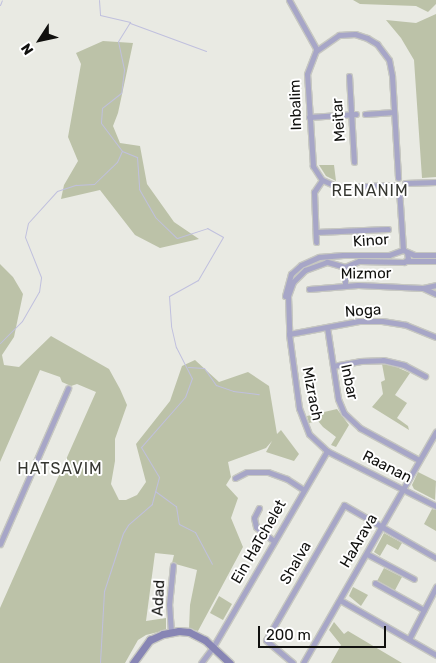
<!DOCTYPE html>
<style>
body{margin:0}
#map{position:relative;width:436px;height:663px;overflow:hidden;background:#e9eae3;font-family:Rubik,sans-serif}
div>[style]{position:absolute}
.green>*{inset:0;background:#bcc2a8}
.stream>*{height:1px;margin:-0.5px;padding:0 0.5px;transform-origin:0.5px;border-radius:0.5px;background:#c0c0de}
.roads{filter:drop-shadow(1px 0 #c6c7c1) drop-shadow(-1px 0 #c6c7c1) drop-shadow(0 1px #c6c7c1) drop-shadow(0 -1px #c6c7c1)}
.street>*{height:5px;margin:-2.5px;padding:0 2.5px;transform-origin:2.5px;border-radius:2.5px;background:#a7a6c7}
.secondary>*{height:7px;margin:-3.5px;padding:0 3.5px;transform-origin:3.5px;border-radius:3.5px;background:#8785b4}
span{translate:-50% -50%;white-space:nowrap;text-align:center;line-height:1.15;-webkit-text-stroke:4px #fff;paint-order:stroke}
.street-label{font-size:15px;color:#10100e}
.neighbourhood-label{font-size:16px;color:#363731;letter-spacing:1px}
.north{position:absolute;left:15px;top:15px;width:50px;height:50px;-webkit-text-stroke:4px #fff;paint-order:stroke;rotate:235deg;font-size:14px;font-weight:700;line-height:20px;text-align:center;color:#10100e}
.north::after{content:'';display:block;margin:auto;width:18px;height:22px;background:#10100e;clip-path:polygon(50% 0,100% 100%,50% 72%,0 100%)}
.scale{position:absolute;left:258px;top:626px;width:128px;height:22px;box-sizing:border-box;border:2px solid #10100e;border-top:0;padding-left:6px;font-size:15px;line-height:18px;white-space:nowrap;color:#10100e;-webkit-text-stroke:4px #fff;paint-order:stroke}
</style>
<div id="map">
<div class="green">
<div style="clip-path:polygon(353px 0,436px 0,436px 4px,428px 12px,416px 6px,360px 4px)"></div>
<div style="clip-path:polygon(436px 14px,436px 177px,422px 178px,414px 60px,401px 38px,386px 20px,416px 23px)"></div>
<div style="clip-path:polygon(103px 41px,133px 43px,118px 113px,113px 126px,120px 143px,140px 146px,147px 184px,174px 222px,199px 239px,160px 248px,135px 235px,100px 190px,61px 199px,64px 185px,78px 161px,68px 137px,81px 64px,76px 53px)"></div>
<div style="clip-path:polygon(319px 165px,334px 165px,336px 181px,326px 176px)"></div>
<div style="clip-path:polygon(0 264px,13px 277px,23px 294px,14px 337px,2px 355px,4px 365px,19px 367px,51px 336px,109px 369px,120px 389px,127px 405px,115px 439px,115px 461px,111px 484px,119px 500px,126px 500px,137px 495px,146px 482px,136px 444px,170px 401px,182px 366px,195px 360px,219px 382px,248px 372px,269px 386px,277px 434px,281px 430px,299px 454px,294px 461px,266px 452px,272px 441px,266px 448px,228px 462px,231px 477px,226px 485px,238px 498px,231px 518px,243px 547px,198px 631px,189px 629px,190px 605px,197px 570px,172px 563px,174px 555px,155px 553px,146px 621px,166px 618px,166px 630px,146px 635px,138px 640px,125px 663px,0 663px,0 608px,96px 392px,77px 384px,71px 386px,62px 382px,60px 377px,40px 370px,0 462px)"></div>
<div style="clip-path:polygon(382px 364px,392px 365px,410px 373px,395px 395px,407px 403px,397px 418px,408px 426px,409px 430px,372px 407px,383px 394px,381px 382px,385px 380px)"></div>
<div style="clip-path:polygon(337px 409px,349px 425px,336px 447px,331px 445px,336px 437px,323px 427px,318px 421px,309px 423px,307px 416px)"></div>
<div style="clip-path:polygon(418px 472px,436px 481px,435px 500px,414px 489px,412px 485px)"></div>
<div style="clip-path:polygon(432px 509px,436px 510px,436px 531px,424px 524px)"></div>
<div style="clip-path:polygon(384px 533px,402px 543px,398px 550px,387px 544px,380px 556px,374px 552px)"></div>
<div style="clip-path:polygon(384px 568px,402px 577px,394px 592px,376px 583px)"></div>
<div style="clip-path:polygon(353px 587px,368px 595px,361px 606px,349px 596px)"></div>
<div style="clip-path:polygon(219px 596px,232px 604px,223px 620px,210px 613px)"></div>
<div style="clip-path:polygon(334px 622px,344px 634px,348px 631px,402px 663px,331px 663px,341px 645px,329px 630px)"></div>
</div>
<div class="stream">
<div style="left:99px;top:0;width:15px;rotate:86deg"></div>
<div style="left:100px;top:15px;width:31px;rotate:13deg"></div>
<div style="left:130px;top:22px;width:22px;rotate:122deg"></div>
<div style="left:118px;top:41px;width:30px;rotate:78deg"></div>
<div style="left:124px;top:70px;width:23px;rotate:97deg"></div>
<div style="left:121px;top:93px;width:24px;rotate:142deg"></div>
<div style="left:102px;top:108px;width:15px;rotate:94deg"></div>
<div style="left:101px;top:123px;width:35px;rotate:53deg"></div>
<div style="left:122px;top:151px;width:16px;rotate:22deg"></div>
<div style="left:137px;top:157px;width:32px;rotate:86deg"></div>
<div style="left:139px;top:189px;width:32px;rotate:60deg"></div>
<div style="left:155px;top:217px;width:30px;rotate:44deg"></div>
<div style="left:177px;top:238px;width:32px;rotate:-18deg"></div>
<div style="left:207px;top:228px;width:18px;rotate:29deg"></div>
<div style="left:223px;top:237px;width:50px;rotate:120.2deg"></div>
<div style="left:198px;top:280px;width:33px;rotate:151deg"></div>
<div style="left:169px;top:296px;width:30px;rotate:86deg"></div>
<div style="left:171px;top:326px;width:22px;rotate:77deg"></div>
<div style="left:176px;top:347px;width:35px;rotate:63deg"></div>
<div style="left:192px;top:378px;width:20px;rotate:110deg"></div>
<div style="left:185px;top:397px;width:67px;rotate:131.3deg"></div>
<div style="left:141px;top:447px;width:35px;rotate:59deg"></div>
<div style="left:159px;top:477px;width:28px;rotate:105deg"></div>
<div style="left:152px;top:504px;width:32px;rotate:139deg"></div>
<div style="left:128px;top:525px;width:9px;rotate:122deg"></div>
<div style="left:123px;top:533px;width:61px;rotate:108.1deg"></div>
<div style="left:104px;top:591px;width:72px;rotate:93.2deg"></div>
<div style="left:0;top:5px;width:5px;rotate:-68deg"></div>
<div style="left:130px;top:23px;width:81px;rotate:20.2deg"></div>
<div style="left:0;top:343px;width:31px;rotate:-45deg"></div>
<div style="left:22px;top:321px;width:34px;rotate:-60deg"></div>
<div style="left:39px;top:292px;width:15px;rotate:-82deg"></div>
<div style="left:41px;top:277px;width:43px;rotate:-111.8deg"></div>
<div style="left:25px;top:237px;width:14px;rotate:-78deg"></div>
<div style="left:28px;top:223px;width:43px;rotate:-47.8deg"></div>
<div style="left:57px;top:191px;width:20px;rotate:-18deg"></div>
<div style="left:76px;top:185px;width:18px;rotate:-3deg"></div>
<div style="left:94px;top:184px;width:32px;rotate:-44deg"></div>
<div style="left:117px;top:162px;width:12px;rotate:-66deg"></div>
<div style="left:188px;top:367px;width:16px;rotate:4deg"></div>
<div style="left:204px;top:368px;width:21px;rotate:55deg"></div>
<div style="left:216px;top:385px;width:18px;rotate:19deg"></div>
<div style="left:233px;top:391px;width:26px;rotate:7deg"></div>
<div style="left:155px;top:491px;width:26px;rotate:36deg"></div>
<div style="left:176px;top:506px;width:18px;rotate:81deg"></div>
<div style="left:179px;top:524px;width:18px;rotate:27deg"></div>
<div style="left:195px;top:532px;width:36px;rotate:62deg"></div>
</div>
<div class="roads">
<div class="street">
<div style="left:289px;top:0;width:57px;rotate:60.8deg"></div>
<div style="left:349px;top:76px;width:86px;rotate:86.7deg"></div>
<div style="left:365px;top:114px;width:29px;rotate:-4deg"></div>
<div style="left:309px;top:117px;width:47px;rotate:-3.7deg"></div>
<div style="left:405px;top:183px;width:31px;rotate:-2deg"></div>
<div style="left:394px;top:185px;width:56px;rotate:178deg"></div>
<div style="left:338px;top:187px;width:17px;rotate:-156deg"></div>
<div style="left:322px;top:180px;width:17px;rotate:-123deg"></div>
<div style="left:313px;top:166px;width:92px;rotate:-93.7deg"></div>
<div style="left:307px;top:74px;width:25px;rotate:-69deg"></div>
<div style="left:316px;top:51px;width:28px;rotate:-35deg"></div>
<div style="left:339px;top:35px;width:16px;rotate:-4deg"></div>
<div style="left:355px;top:34px;width:13px;rotate:18deg"></div>
<div style="left:367px;top:38px;width:12px;rotate:31deg"></div>
<div style="left:377px;top:44px;width:20px;rotate:53deg"></div>
<div style="left:389px;top:60px;width:16px;rotate:79deg"></div>
<div style="left:392px;top:76px;width:102px;rotate:86.6deg"></div>
<div style="left:399px;top:189px;width:61px;rotate:86.2deg"></div>
<div style="left:316px;top:232px;width:72px;rotate:-2.4deg"></div>
<div style="left:316px;top:242px;width:50px;rotate:-92.3deg"></div>
<div style="left:314px;top:192px;width:14px;rotate:-56deg"></div>
<div style="left:407px;top:252px;width:7px;rotate:82deg"></div>
<div style="left:408px;top:259px;width:5px;rotate:143deg"></div>
<div style="left:404px;top:262px;width:45px;rotate:-178.7deg"></div>
<div style="left:359px;top:261px;width:15px;rotate:157deg"></div>
<div style="left:345px;top:267px;width:19px;rotate:-164deg"></div>
<div style="left:327px;top:262px;width:23px;rotate:160deg"></div>
<div style="left:305px;top:270px;width:17px;rotate:135deg"></div>
<div style="left:293px;top:282px;width:15px;rotate:110deg"></div>
<div style="left:288px;top:296px;width:38px;rotate:88deg"></div>
<div style="left:289px;top:334px;width:75px;rotate:82.3deg"></div>
<div style="left:299px;top:408px;width:28px;rotate:69deg"></div>
<div style="left:309px;top:434px;width:25px;rotate:43deg"></div>
<div style="left:327px;top:451px;width:122px;rotate:26.8deg"></div>
<div style="left:406px;top:261px;width:30px"></div>
<div style="left:345px;top:267px;width:19px;rotate:90deg"></div>
<div style="left:423px;top:288px;width:14px;rotate:25deg"></div>
<div style="left:309px;top:289px;width:49px;rotate:-4.7deg"></div>
<div style="left:358px;top:285px;width:65px;rotate:2.6deg"></div>
<div style="left:423px;top:288px;width:13px;rotate:-13deg"></div>
<div style="left:285px;top:296px;width:23px;rotate:-75deg"></div>
<div style="left:291px;top:274px;width:13px;rotate:-42deg"></div>
<div style="left:301px;top:265px;width:20px;rotate:-24deg"></div>
<div style="left:319px;top:257px;width:24px;rotate:-5deg"></div>
<div style="left:343px;top:255px;width:46px"></div>
<div style="left:389px;top:255px;width:15px;rotate:-20deg"></div>
<div style="left:403px;top:250px;width:12px;rotate:24deg"></div>
<div style="left:414px;top:255px;width:22px"></div>
<div style="left:327px;top:327px;width:73px;rotate:81.3deg"></div>
<div style="left:338px;top:399px;width:15px;rotate:67deg"></div>
<div style="left:344px;top:413px;width:22px;rotate:43deg"></div>
<div style="left:360px;top:428px;width:67px;rotate:28.5deg"></div>
<div style="left:289px;top:334px;width:71px;rotate:-10.5deg"></div>
<div style="left:359px;top:321px;width:23px"></div>
<div style="left:382px;top:321px;width:24px;rotate:9deg"></div>
<div style="left:406px;top:325px;width:32px;rotate:22deg"></div>
<div style="left:333px;top:366px;width:27px;rotate:-10deg"></div>
<div style="left:360px;top:361px;width:23px;rotate:-2deg"></div>
<div style="left:383px;top:360px;width:22px;rotate:13deg"></div>
<div style="left:404px;top:365px;width:24px;rotate:28deg"></div>
<div style="left:235px;top:478px;width:13px;rotate:-27deg"></div>
<div style="left:247px;top:472px;width:21px"></div>
<div style="left:268px;top:472px;width:20px;rotate:20deg"></div>
<div style="left:287px;top:479px;width:20px;rotate:33deg"></div>
<div style="left:259px;top:508px;width:11px;rotate:117deg"></div>
<div style="left:254px;top:518px;width:9px;rotate:77deg"></div>
<div style="left:256px;top:527px;width:23px;rotate:38deg"></div>
<div style="left:0;top:544px;width:170px;rotate:-66.4deg"></div>
<div style="left:367px;top:554px;width:53px;rotate:28deg"></div>
<div style="left:375px;top:583px;width:56px;rotate:28.9deg"></div>
<div style="left:340px;top:600px;width:111px;rotate:29.8deg"></div>
<div style="left:171px;top:632px;width:27px;rotate:-94deg"></div>
<div style="left:169px;top:605px;width:40px;rotate:-84.3deg"></div>
<div style="left:409px;top:639px;width:59px;rotate:-62.6deg"></div>
<div style="left:201px;top:663px;width:20px;rotate:-53deg"></div>
<div style="left:213px;top:647px;width:227px;rotate:-59.8deg"></div>
<div style="left:293px;top:663px;width:35px;rotate:-140deg"></div>
<div style="left:266px;top:640px;width:156px;rotate:-60deg"></div>
<div style="left:344px;top:505px;width:106px;rotate:29.9deg"></div>
<div style="left:303px;top:663px;width:267px;rotate:-60.1deg"></div>
</div>
<div class="secondary">
<div style="left:133px;top:663px;width:29px;rotate:-54deg"></div>
<div style="left:150px;top:640px;width:14px;rotate:-25deg"></div>
<div style="left:163px;top:634px;width:16px;rotate:-11deg"></div>
<div style="left:179px;top:631px;width:10px;rotate:6deg"></div>
<div style="left:189px;top:632px;width:18px;rotate:27deg"></div>
<div style="left:205px;top:640px;width:34px;rotate:43deg"></div>
</div>
</div>
<div class="street-label">
<span style="left:296px;top:105px;rotate:-92deg">Inbalim</span>
<span style="left:339px;top:120px;rotate:-94deg">Meitar</span>
<span style="left:371px;top:241px;rotate:-4deg">Kinor</span>
<span style="left:366px;top:274px;rotate:-1deg">Mizmor</span>
<span style="left:363px;top:311px;rotate:-4deg">Noga</span>
<span style="left:349px;top:382px;rotate:78deg">Inbar</span>
<span style="left:312px;top:394px;rotate:79deg">Mizrach</span>
<span style="left:387px;top:467px;rotate:27deg">Raanan</span>
<span style="left:359px;top:541px;rotate:-60deg">HaArava</span>
<span style="left:259px;top:542px;rotate:-60deg">Ein HaTchelet</span>
<span style="left:296px;top:563px;rotate:-60deg">Shalva</span>
<span style="left:159px;top:598px;rotate:-87deg">Adad</span>
</div>
<div class="neighbourhood-label">
<span style="left:370px;top:191px">RENANIM</span>
<span style="left:60px;top:469px">HATSAVIM</span>
</div>
<div class="north">N</div>
<div class="scale">200 m</div>
</div>
